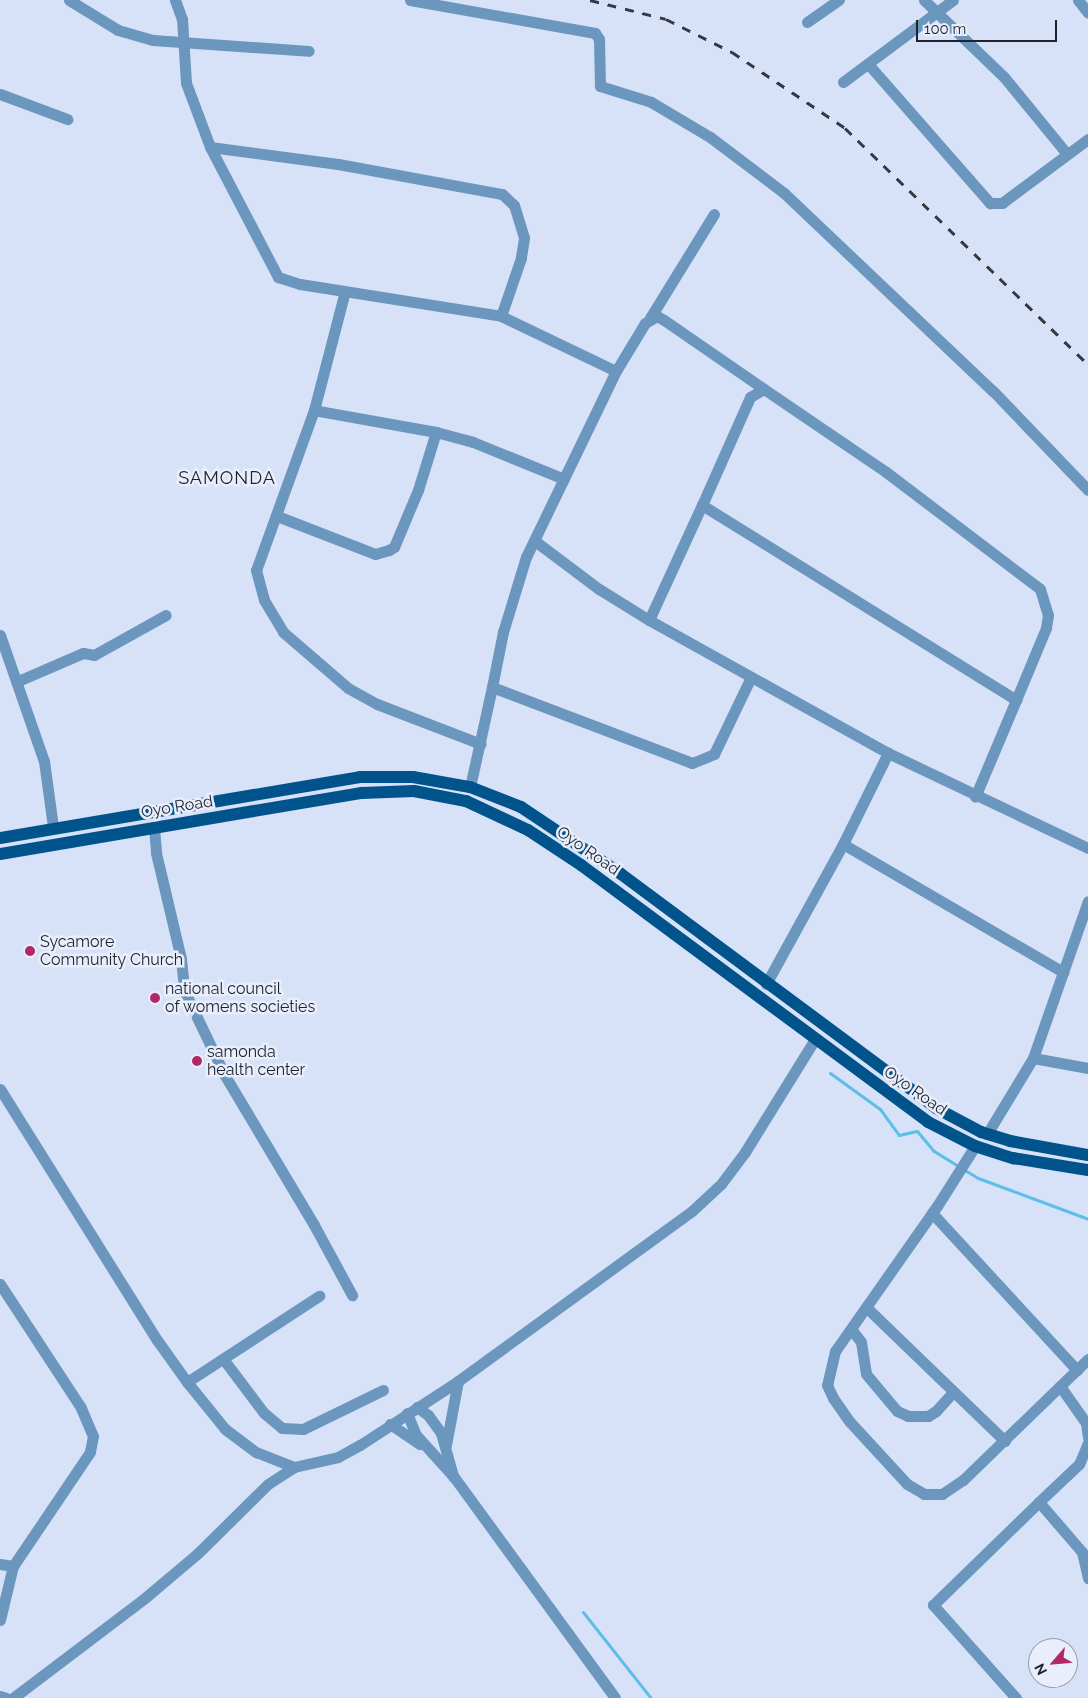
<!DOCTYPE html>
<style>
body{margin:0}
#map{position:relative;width:1088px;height:1698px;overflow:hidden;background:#d7e1f7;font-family:Raleway,sans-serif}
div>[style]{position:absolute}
.stream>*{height:3px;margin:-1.5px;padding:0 1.5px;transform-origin:1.5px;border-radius:1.5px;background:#5dbee8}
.minor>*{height:11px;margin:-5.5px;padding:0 5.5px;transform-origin:5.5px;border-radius:5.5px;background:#6b96be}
.major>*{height:12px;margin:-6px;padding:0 6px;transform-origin:6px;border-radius:6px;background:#00548b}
.rail>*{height:3px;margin-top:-1.5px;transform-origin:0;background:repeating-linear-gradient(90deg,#333842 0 9px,transparent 0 18px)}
.dots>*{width:14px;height:14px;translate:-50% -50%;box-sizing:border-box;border:2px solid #e8eefc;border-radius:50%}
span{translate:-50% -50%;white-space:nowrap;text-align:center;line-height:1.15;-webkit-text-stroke:5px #e8eefc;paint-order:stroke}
.street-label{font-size:16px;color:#1e222a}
.poi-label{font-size:16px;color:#1e222a}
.left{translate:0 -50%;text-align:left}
.neighbourhood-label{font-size:18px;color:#1e222a;letter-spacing:1px}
.north{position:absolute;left:1028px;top:1638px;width:50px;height:50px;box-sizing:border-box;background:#e8eefc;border:1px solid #979ca8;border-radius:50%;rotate:243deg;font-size:14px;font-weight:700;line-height:20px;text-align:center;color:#1e222a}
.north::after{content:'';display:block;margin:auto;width:18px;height:22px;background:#b22866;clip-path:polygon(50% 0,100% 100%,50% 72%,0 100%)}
.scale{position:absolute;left:916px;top:20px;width:141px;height:22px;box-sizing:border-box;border:2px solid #1e222a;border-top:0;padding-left:6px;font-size:15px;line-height:18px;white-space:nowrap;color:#1e222a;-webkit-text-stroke:4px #e8eefc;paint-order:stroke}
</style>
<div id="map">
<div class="stream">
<div style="left:830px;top:1073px;width:62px;rotate:35.8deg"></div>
<div style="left:880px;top:1109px;width:32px;rotate:54deg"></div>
<div style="left:899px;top:1135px;width:18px;rotate:-13deg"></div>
<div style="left:917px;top:1131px;width:26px;rotate:50deg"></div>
<div style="left:934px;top:1151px;width:28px;rotate:32deg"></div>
<div style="left:963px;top:1169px;width:17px;rotate:31deg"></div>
<div style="left:978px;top:1178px;width:117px;rotate:20.4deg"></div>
<div style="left:583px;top:1612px;width:110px;rotate:51.7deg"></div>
</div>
<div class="minor">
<div style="left:69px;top:0;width:57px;rotate:31.5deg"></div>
<div style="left:118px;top:30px;width:36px;rotate:16deg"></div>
<div style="left:153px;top:40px;width:156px;rotate:4deg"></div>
<div style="left:175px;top:0;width:20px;rotate:70deg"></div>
<div style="left:182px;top:19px;width:64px;rotate:86.4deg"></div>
<div style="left:186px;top:83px;width:68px;rotate:69.4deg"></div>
<div style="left:210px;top:147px;width:147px;rotate:62.4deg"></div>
<div style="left:278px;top:277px;width:23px;rotate:18deg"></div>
<div style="left:300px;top:284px;width:204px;rotate:9deg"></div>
<div style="left:501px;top:316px;width:127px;rotate:25.6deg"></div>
<div style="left:410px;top:0;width:188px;rotate:10.1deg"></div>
<div style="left:595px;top:33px;width:7px;rotate:56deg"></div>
<div style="left:599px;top:39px;width:47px;rotate:88.8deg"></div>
<div style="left:600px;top:86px;width:53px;rotate:17.4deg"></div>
<div style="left:651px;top:102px;width:69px;rotate:30.7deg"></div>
<div style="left:710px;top:137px;width:93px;rotate:37.1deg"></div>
<div style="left:784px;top:193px;width:288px;rotate:43.5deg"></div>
<div style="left:993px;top:391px;width:137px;rotate:46.2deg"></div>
<div style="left:924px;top:0;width:111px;rotate:43.9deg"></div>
<div style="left:1004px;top:77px;width:99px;rotate:50.7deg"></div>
<div style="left:1078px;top:0;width:16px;rotate:52deg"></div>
<div style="left:807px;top:22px;width:39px;rotate:-35deg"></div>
<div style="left:869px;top:65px;width:184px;rotate:48.8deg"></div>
<div style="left:990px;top:203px;width:12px"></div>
<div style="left:1002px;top:203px;width:107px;rotate:-36.7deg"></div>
<div style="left:843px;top:82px;width:137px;rotate:-36.7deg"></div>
<div style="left:0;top:94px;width:72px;rotate:20.5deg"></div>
<div style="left:210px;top:147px;width:129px;rotate:7.6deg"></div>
<div style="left:338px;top:164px;width:167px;rotate:10.4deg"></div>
<div style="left:502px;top:194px;width:16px;rotate:43deg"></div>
<div style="left:514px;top:205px;width:34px;rotate:73deg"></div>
<div style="left:524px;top:238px;width:20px;rotate:99deg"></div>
<div style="left:521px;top:258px;width:61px;rotate:109deg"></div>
<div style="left:345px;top:291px;width:123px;rotate:104.6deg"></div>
<div style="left:314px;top:410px;width:170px;rotate:109.9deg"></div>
<div style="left:256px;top:570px;width:31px;rotate:75deg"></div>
<div style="left:264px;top:600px;width:37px;rotate:59deg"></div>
<div style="left:283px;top:632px;width:86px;rotate:40.7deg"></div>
<div style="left:348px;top:688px;width:33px;rotate:29deg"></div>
<div style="left:377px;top:704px;width:111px;rotate:21deg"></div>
<div style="left:650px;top:318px;width:122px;rotate:-58.4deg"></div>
<div style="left:436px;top:432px;width:38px;rotate:15deg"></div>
<div style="left:473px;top:442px;width:98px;rotate:22.1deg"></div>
<div style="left:702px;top:505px;width:118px;rotate:-66deg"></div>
<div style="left:750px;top:397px;width:16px;rotate:-30deg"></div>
<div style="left:764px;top:389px;width:148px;rotate:34.2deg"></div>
<div style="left:886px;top:472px;width:193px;rotate:37.2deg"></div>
<div style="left:1040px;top:589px;width:27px;rotate:73deg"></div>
<div style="left:1048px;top:615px;width:13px;rotate:99deg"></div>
<div style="left:1046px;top:628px;width:78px;rotate:112.6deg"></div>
<div style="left:277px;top:516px;width:105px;rotate:21.2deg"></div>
<div style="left:375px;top:554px;width:15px;rotate:-16deg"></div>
<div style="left:389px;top:550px;width:6px;rotate:-31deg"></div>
<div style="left:394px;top:547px;width:62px;rotate:-67.2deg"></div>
<div style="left:418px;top:490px;width:61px;rotate:-72.8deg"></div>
<div style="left:436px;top:432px;width:124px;rotate:-169.8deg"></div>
<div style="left:535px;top:541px;width:80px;rotate:36.9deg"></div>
<div style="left:599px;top:589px;width:59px;rotate:31.8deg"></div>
<div style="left:0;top:635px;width:133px;rotate:70.8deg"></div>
<div style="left:44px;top:761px;width:67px;rotate:82.2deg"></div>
<div style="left:18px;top:681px;width:71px;rotate:-23.3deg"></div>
<div style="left:83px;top:653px;width:11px;rotate:10deg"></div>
<div style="left:94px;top:655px;width:82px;rotate:-29.1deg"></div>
<div style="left:492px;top:687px;width:56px;rotate:-78.7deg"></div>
<div style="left:503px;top:632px;width:78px;rotate:-73deg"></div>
<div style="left:526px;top:557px;width:207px;rotate:-64.2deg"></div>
<div style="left:616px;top:371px;width:56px;rotate:-58.9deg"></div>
<div style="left:645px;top:323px;width:14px;rotate:-30deg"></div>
<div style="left:657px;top:316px;width:8px;rotate:30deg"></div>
<div style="left:664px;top:320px;width:121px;rotate:34.6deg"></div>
<div style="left:888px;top:753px;width:274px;rotate:-150.9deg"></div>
<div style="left:649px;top:620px;width:127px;rotate:-65.3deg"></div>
<div style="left:702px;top:505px;width:370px;rotate:31.8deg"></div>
<div style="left:1016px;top:700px;width:105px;rotate:112.9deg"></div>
<div style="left:470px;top:787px;width:102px;rotate:-77.6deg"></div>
<div style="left:492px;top:687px;width:214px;rotate:20.8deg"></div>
<div style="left:692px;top:763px;width:24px;rotate:-22deg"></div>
<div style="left:714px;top:754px;width:85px;rotate:-64.3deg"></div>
<div style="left:154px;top:828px;width:25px;rotate:85deg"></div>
<div style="left:156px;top:853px;width:109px;rotate:76.7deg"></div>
<div style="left:181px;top:959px;width:31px;rotate:84deg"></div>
<div style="left:184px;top:990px;width:93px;rotate:64.5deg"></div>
<div style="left:224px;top:1074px;width:176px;rotate:59.2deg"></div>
<div style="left:314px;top:1225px;width:80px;rotate:61.5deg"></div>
<div style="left:843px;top:844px;width:102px;rotate:-63.7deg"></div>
<div style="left:888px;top:753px;width:221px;rotate:25.4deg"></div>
<div style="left:766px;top:984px;width:160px;rotate:-61.2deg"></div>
<div style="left:843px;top:844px;width:255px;rotate:30.2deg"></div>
<div style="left:1033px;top:1058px;width:166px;rotate:-70.7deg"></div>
<div style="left:0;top:1089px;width:296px;rotate:58deg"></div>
<div style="left:157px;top:1340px;width:52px;rotate:54.5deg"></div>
<div style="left:187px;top:1382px;width:60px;rotate:51deg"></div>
<div style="left:225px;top:1429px;width:39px;rotate:37deg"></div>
<div style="left:256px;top:1452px;width:41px;rotate:21.5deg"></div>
<div style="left:987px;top:1134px;width:89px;rotate:-58.8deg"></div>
<div style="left:1033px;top:1058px;width:56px;rotate:10.3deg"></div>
<div style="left:975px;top:1146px;width:71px;rotate:122.3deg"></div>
<div style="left:937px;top:1206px;width:177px;rotate:125.1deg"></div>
<div style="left:835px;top:1351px;width:35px;rotate:103deg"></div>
<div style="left:827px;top:1385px;width:14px;rotate:65deg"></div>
<div style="left:833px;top:1398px;width:29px;rotate:55deg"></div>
<div style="left:850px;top:1422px;width:84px;rotate:47.4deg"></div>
<div style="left:907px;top:1484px;width:20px;rotate:30deg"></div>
<div style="left:924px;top:1494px;width:18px"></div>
<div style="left:942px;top:1494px;width:25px;rotate:-34deg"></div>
<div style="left:963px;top:1480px;width:174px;rotate:-44.1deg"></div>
<div style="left:932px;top:1213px;width:214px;rotate:47.3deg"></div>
<div style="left:0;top:1284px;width:148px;rotate:56.8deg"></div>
<div style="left:81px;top:1408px;width:30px;rotate:67deg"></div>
<div style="left:93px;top:1436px;width:16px;rotate:101deg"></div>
<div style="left:90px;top:1452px;width:138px;rotate:124deg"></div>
<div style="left:13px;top:1566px;width:13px;rotate:-171deg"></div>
<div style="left:866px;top:1307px;width:193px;rotate:44deg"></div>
<div style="left:851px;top:1329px;width:16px;rotate:52deg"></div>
<div style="left:861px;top:1342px;width:32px;rotate:81deg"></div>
<div style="left:866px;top:1374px;width:48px;rotate:50deg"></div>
<div style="left:897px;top:1411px;width:12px;rotate:24deg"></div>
<div style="left:908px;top:1416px;width:20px"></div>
<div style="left:928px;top:1416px;width:9px;rotate:-32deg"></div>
<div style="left:936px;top:1411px;width:25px;rotate:-48deg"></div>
<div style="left:224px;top:1360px;width:66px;rotate:53deg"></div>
<div style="left:264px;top:1413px;width:23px;rotate:40deg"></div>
<div style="left:282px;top:1428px;width:21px;rotate:3deg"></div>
<div style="left:303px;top:1429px;width:89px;rotate:-26deg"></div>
<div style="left:187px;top:1382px;width:158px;rotate:-33.1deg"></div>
<div style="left:1060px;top:1386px;width:45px;rotate:54.9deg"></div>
<div style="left:1086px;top:1423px;width:14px;rotate:82deg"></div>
<div style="left:417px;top:1407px;width:14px;rotate:36deg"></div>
<div style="left:428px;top:1415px;width:22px;rotate:54deg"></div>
<div style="left:441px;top:1433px;width:45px;rotate:74.4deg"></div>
<div style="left:407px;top:1413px;width:24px;rotate:68deg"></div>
<div style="left:416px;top:1435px;width:57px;rotate:47.9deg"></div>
<div style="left:454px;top:1477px;width:273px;rotate:53.9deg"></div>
<div style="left:390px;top:1424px;width:36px;rotate:34deg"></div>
<div style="left:1088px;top:1443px;width:23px;rotate:113deg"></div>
<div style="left:1079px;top:1464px;width:55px;rotate:136.5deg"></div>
<div style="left:1039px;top:1502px;width:66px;rotate:49.3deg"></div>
<div style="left:1082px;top:1552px;width:27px;rotate:77deg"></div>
<div style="left:446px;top:1445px;width:65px;rotate:-79.4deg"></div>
<div style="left:0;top:1620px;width:56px;rotate:-76.5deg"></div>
<div style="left:0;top:1696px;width:6px;rotate:18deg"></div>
<div style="left:13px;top:1698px;width:167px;rotate:-37.2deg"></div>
<div style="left:146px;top:1597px;width:68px;rotate:-40.2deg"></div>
<div style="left:198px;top:1553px;width:98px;rotate:-44.6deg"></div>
<div style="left:268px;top:1484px;width:31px;rotate:-33deg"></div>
<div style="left:294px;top:1467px;width:45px;rotate:-12.8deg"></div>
<div style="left:338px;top:1457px;width:25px;rotate:-29deg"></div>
<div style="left:360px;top:1445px;width:117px;rotate:-33.1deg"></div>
<div style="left:458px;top:1381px;width:289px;rotate:-36deg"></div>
<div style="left:692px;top:1211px;width:40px;rotate:-43deg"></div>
<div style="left:721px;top:1184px;width:40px;rotate:-53deg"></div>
<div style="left:745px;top:1152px;width:133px;rotate:-58.2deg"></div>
<div style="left:1016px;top:1698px;width:125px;rotate:-131.7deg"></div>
<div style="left:933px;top:1605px;width:148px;rotate:-44.2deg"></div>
</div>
<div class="major">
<div style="left:0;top:838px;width:365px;rotate:-9.6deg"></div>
<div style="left:360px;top:777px;width:53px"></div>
<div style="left:413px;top:777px;width:58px;rotate:10deg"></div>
<div style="left:470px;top:787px;width:55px;rotate:21.4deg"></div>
<div style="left:521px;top:807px;width:120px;rotate:33.8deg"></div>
<div style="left:621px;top:874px;width:392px;rotate:36.6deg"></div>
<div style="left:936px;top:1108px;width:51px;rotate:28.1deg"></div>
<div style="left:981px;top:1132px;width:30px;rotate:17deg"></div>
<div style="left:1010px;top:1141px;width:79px;rotate:10.2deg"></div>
<div style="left:0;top:854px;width:367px;rotate:-9.6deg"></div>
<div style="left:362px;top:793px;width:52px;rotate:-2.2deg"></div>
<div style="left:414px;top:791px;width:53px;rotate:10.9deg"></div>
<div style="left:466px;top:801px;width:68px;rotate:25.1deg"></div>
<div style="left:528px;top:830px;width:64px;rotate:33.4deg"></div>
<div style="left:581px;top:865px;width:432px;rotate:36.5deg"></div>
<div style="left:928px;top:1122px;width:53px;rotate:27.1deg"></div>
<div style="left:975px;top:1146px;width:40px;rotate:18deg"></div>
<div style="left:1013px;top:1158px;width:76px;rotate:9.1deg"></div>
</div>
<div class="rail">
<div style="left:590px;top:0;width:78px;rotate:14deg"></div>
<div style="left:666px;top:19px;width:74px;rotate:26.6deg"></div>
<div style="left:732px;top:52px;width:136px;rotate:33.9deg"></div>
<div style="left:845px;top:128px;width:339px;rotate:44.2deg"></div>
</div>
<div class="dots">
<div style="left:30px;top:951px;background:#b22866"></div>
<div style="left:155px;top:998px;background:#b22866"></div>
<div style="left:197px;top:1061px;background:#b22866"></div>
</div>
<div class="street-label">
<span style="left:177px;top:807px;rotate:-9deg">Oyo Road</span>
<span style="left:588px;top:851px;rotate:35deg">Oyo Road</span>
<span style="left:915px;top:1091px;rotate:35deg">Oyo Road</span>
</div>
<div class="poi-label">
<span class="left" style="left:40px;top:951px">Sycamore<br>Community Church</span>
<span class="left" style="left:165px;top:998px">national council<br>of womens societies</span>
<span class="left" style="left:207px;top:1061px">samonda<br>health center</span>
</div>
<div class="neighbourhood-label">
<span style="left:227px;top:478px">SAMONDA</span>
</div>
<div class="north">N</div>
<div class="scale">100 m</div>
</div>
